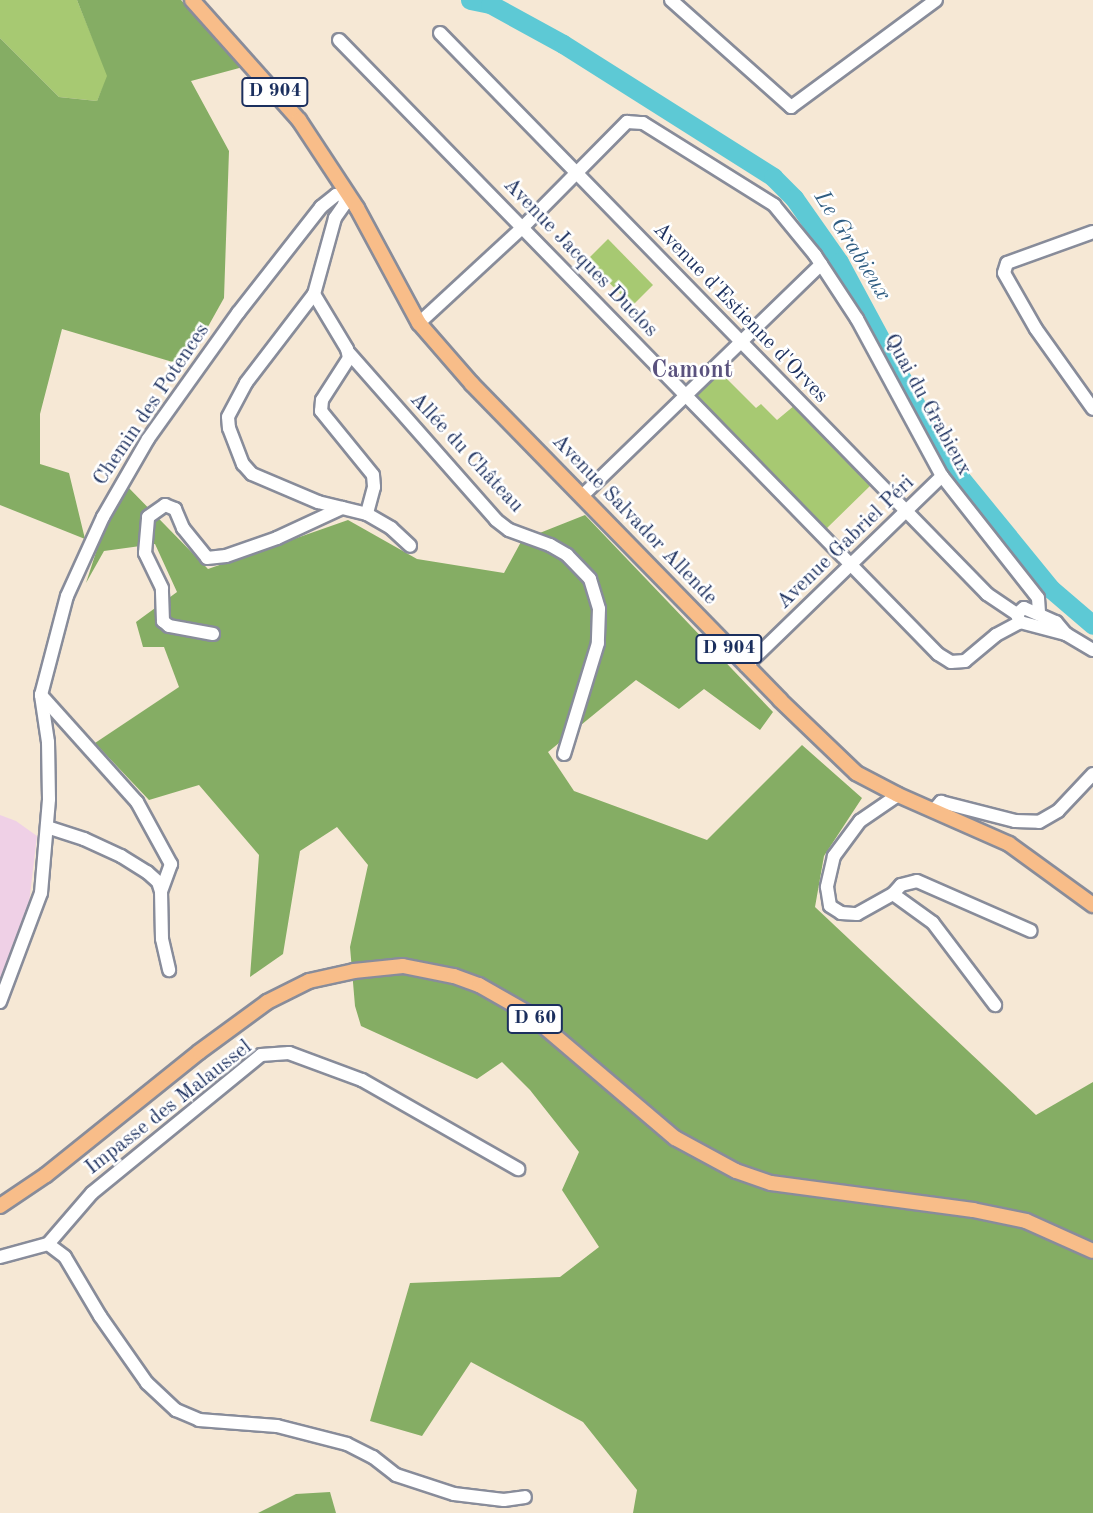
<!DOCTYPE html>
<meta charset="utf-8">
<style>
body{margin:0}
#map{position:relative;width:1093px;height:1513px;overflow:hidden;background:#f6e8d5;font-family:"Old Standard TT",serif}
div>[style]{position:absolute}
.built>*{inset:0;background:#efd0e6}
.green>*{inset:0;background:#a7c972}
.forest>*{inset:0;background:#85ad64}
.river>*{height:19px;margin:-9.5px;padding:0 9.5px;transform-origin:9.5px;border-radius:9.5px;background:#5dc9d5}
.roads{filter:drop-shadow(2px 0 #888c9a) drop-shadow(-2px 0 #888c9a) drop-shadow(0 2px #888c9a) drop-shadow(0 -2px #888c9a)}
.minor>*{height:12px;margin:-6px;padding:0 6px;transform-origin:6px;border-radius:6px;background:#fff}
.major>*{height:14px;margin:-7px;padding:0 7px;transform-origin:7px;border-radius:7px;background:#f8bd89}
span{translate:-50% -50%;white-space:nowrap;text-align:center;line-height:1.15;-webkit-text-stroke:5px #fff;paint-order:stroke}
.shield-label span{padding:2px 5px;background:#fff;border:2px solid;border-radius:5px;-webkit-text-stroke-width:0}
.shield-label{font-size:19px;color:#1b2f5e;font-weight:700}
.street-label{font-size:21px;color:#1b2f5e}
.water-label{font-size:23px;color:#2f5d82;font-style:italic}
.quarter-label{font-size:24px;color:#5a527e;font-weight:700}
</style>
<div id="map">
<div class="built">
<div style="clip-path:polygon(0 815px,16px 821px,37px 836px,27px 920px,0 984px)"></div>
</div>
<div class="green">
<div style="clip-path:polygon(0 0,77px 0,108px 76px,97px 101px,59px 97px,0 38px)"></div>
<div style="clip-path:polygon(608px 239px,653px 285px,632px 306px,587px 260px)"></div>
<div style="clip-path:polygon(719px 371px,756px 408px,761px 404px,777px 420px,795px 405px,872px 484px,825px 530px,697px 395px)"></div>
</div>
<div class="forest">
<div style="clip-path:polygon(77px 0,181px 0,243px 67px,191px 81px,229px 151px,224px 298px,186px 366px,62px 329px,40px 414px,40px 464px,69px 473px,85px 539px,0 505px,0 38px,59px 97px,97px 101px,107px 76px)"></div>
<div style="clip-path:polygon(126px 485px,208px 569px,348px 520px,417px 559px,504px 573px,522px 540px,585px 515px,773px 712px,760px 730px,704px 689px,679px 709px,636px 680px,548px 752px,574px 791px,707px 840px,802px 745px,862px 798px,824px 856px,815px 907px,1036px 1115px,1093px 1082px,1093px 1513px,633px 1513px,637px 1490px,583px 1422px,471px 1362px,422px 1436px,370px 1421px,410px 1283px,560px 1277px,599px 1247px,562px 1190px,579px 1152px,530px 1090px,502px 1062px,477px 1079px,361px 1026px,355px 1006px,350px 947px,368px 865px,337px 827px,300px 851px,283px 954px,250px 977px,259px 855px,199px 785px,149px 800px,95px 743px,179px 687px,164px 647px,143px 647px,136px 622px,177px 592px,155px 544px,104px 551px,86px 583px,98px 546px)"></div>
<div style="clip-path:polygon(330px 1492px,336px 1513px,258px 1513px,296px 1494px)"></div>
</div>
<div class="river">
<div style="left:470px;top:0;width:20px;rotate:11deg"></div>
<div style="left:490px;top:4px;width:83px;rotate:28.7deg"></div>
<div style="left:563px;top:44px;width:249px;rotate:32.3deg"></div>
<div style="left:773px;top:177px;width:30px;rotate:45deg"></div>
<div style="left:794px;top:198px;width:78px;rotate:54.9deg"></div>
<div style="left:839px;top:262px;width:224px;rotate:61.7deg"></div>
<div style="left:945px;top:459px;width:168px;rotate:50.8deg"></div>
<div style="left:1051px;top:589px;width:55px;rotate:40.6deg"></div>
</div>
<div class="roads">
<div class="minor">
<div style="left:671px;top:0;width:161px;rotate:41.7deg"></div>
<div style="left:791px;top:107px;width:180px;rotate:-36.4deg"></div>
<div style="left:440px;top:33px;width:784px;rotate:45.72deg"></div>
<div style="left:987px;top:594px;width:36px;rotate:34deg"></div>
<div style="left:339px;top:40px;width:858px;rotate:45.71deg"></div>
<div style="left:938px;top:654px;width:15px;rotate:32deg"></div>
<div style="left:951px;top:662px;width:14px;rotate:-4deg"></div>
<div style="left:965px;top:661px;width:40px;rotate:-40deg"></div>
<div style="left:996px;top:635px;width:27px;rotate:-28deg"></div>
<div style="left:1093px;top:232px;width:91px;rotate:160.2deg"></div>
<div style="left:1007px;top:263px;width:10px;rotate:107deg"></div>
<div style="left:1004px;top:273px;width:64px;rotate:60.3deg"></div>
<div style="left:1036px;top:329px;width:98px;rotate:54.5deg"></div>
<div style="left:314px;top:294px;width:64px;rotate:59deg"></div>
<div style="left:347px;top:349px;width:9px;rotate:77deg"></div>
<div style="left:349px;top:358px;width:50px;rotate:122.7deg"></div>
<div style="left:322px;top:400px;width:11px;rotate:95deg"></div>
<div style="left:321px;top:411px;width:82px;rotate:50.9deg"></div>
<div style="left:373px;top:475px;width:12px;rotate:85deg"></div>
<div style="left:374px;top:487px;width:28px;rotate:105deg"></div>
<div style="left:367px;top:514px;width:28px;rotate:30deg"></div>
<div style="left:391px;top:528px;width:26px;rotate:43deg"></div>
<div style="left:419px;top:323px;width:142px;rotate:-42.7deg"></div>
<div style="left:523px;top:227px;width:148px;rotate:-45.3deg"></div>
<div style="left:627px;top:122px;width:16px;rotate:4deg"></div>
<div style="left:643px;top:123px;width:155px;rotate:32deg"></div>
<div style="left:774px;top:205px;width:65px;rotate:50.6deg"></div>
<div style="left:815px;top:255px;width:77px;rotate:56.7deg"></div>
<div style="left:857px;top:319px;width:179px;rotate:61.6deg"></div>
<div style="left:942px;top:476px;width:155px;rotate:51.8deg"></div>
<div style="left:1038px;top:598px;width:16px;rotate:86deg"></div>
<div style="left:349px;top:353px;width:222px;rotate:48.6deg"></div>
<div style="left:496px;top:520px;width:16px;rotate:38deg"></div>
<div style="left:509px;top:530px;width:44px;rotate:20.1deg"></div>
<div style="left:550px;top:545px;width:20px;rotate:30deg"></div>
<div style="left:567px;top:555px;width:33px;rotate:46deg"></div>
<div style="left:590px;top:579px;width:31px;rotate:73deg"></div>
<div style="left:599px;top:609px;width:34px;rotate:92deg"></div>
<div style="left:598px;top:643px;width:116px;rotate:107deg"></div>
<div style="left:582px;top:496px;width:333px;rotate:-44.1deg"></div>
<div style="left:1017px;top:614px;width:9px;rotate:-41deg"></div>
<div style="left:1024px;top:608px;width:35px;rotate:24deg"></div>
<div style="left:1056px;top:622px;width:16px;rotate:50deg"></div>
<div style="left:1066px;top:634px;width:31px;rotate:31deg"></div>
<div style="left:1017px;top:615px;width:8px;rotate:67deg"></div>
<div style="left:1020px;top:622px;width:48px;rotate:14.6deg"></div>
<div style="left:213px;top:634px;width:45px;rotate:-169.7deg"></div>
<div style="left:169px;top:626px;width:8px;rotate:-140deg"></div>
<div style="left:163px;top:621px;width:33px;rotate:-92deg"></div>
<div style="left:162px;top:588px;width:39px;rotate:-116deg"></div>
<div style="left:145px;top:553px;width:36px;rotate:-85deg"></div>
<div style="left:148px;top:517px;width:21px;rotate:-35deg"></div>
<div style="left:165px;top:505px;width:11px;rotate:22deg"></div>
<div style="left:175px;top:509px;width:21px;rotate:67deg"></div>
<div style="left:183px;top:528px;width:38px;rotate:51deg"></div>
<div style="left:207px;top:558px;width:19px;rotate:-6deg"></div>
<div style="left:226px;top:556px;width:54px;rotate:-19.4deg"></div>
<div style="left:277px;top:538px;width:72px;rotate:-24.8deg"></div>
<div style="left:746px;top:666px;width:273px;rotate:-44.1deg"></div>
<div style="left:41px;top:695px;width:144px;rotate:48.1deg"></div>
<div style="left:137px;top:802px;width:71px;rotate:61.3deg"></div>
<div style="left:171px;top:864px;width:29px;rotate:110deg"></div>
<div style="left:161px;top:891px;width:48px;rotate:88.8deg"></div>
<div style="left:162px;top:939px;width:32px;rotate:77deg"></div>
<div style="left:898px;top:795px;width:46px;rotate:145.6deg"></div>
<div style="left:860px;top:821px;width:44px;rotate:126.6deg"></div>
<div style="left:834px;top:856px;width:32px;rotate:103deg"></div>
<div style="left:827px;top:887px;width:19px;rotate:81deg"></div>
<div style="left:830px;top:906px;width:13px;rotate:32deg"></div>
<div style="left:841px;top:913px;width:16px;rotate:4deg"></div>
<div style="left:857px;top:914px;width:41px;rotate:-29.1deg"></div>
<div style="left:893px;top:894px;width:12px;rotate:-48deg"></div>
<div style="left:901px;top:885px;width:16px;rotate:-14deg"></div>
<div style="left:917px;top:881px;width:124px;rotate:23.7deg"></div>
<div style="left:934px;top:810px;width:11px;rotate:-49deg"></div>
<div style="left:941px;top:802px;width:76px;rotate:14.4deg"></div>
<div style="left:1015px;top:821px;width:24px;rotate:2deg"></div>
<div style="left:1039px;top:822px;width:22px;rotate:-30deg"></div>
<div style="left:1058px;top:811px;width:51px;rotate:-46.6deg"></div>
<div style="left:47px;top:827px;width:39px;rotate:18deg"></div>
<div style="left:84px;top:839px;width:41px;rotate:24.7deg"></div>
<div style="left:121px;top:856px;width:31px;rotate:32deg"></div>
<div style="left:147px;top:872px;width:15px;rotate:42deg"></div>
<div style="left:158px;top:882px;width:9px;rotate:72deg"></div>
<div style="left:893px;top:894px;width:49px;rotate:35.9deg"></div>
<div style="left:933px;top:923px;width:103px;rotate:52.9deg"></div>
<div style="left:0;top:1002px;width:116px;rotate:-69.4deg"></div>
<div style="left:41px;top:893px;width:94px;rotate:-85.1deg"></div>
<div style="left:49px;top:799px;width:57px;rotate:-91deg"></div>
<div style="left:48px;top:742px;width:48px;rotate:-98.5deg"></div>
<div style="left:41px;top:695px;width:102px;rotate:-75.3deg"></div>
<div style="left:67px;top:596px;width:87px;rotate:-65.5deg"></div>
<div style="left:103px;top:517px;width:90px;rotate:-60deg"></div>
<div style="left:148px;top:439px;width:155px;rotate:-54.5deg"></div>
<div style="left:238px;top:313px;width:135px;rotate:-51.9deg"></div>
<div style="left:321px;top:207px;width:19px;rotate:-39deg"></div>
<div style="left:336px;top:195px;width:11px;rotate:-15deg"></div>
<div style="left:347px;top:192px;width:13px;rotate:103deg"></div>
<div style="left:344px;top:205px;width:16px;rotate:125deg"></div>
<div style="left:335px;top:218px;width:79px;rotate:105.4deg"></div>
<div style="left:314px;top:294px;width:112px;rotate:127.4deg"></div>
<div style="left:246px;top:383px;width:38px;rotate:118deg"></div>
<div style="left:228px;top:417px;width:11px;rotate:85deg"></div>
<div style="left:229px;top:428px;width:39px;rotate:69deg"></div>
<div style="left:243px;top:464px;width:13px;rotate:48deg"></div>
<div style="left:252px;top:474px;width:72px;rotate:23deg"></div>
<div style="left:318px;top:502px;width:50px;rotate:13.8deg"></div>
<div style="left:48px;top:1244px;width:67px;rotate:-49.2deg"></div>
<div style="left:92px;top:1193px;width:218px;rotate:-39.2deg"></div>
<div style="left:261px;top:1055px;width:28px;rotate:-4deg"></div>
<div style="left:289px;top:1053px;width:78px;rotate:20.3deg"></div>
<div style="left:362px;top:1080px;width:180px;rotate:29.7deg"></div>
<div style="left:0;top:1257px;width:50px;rotate:-15.2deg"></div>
<div style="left:48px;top:1244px;width:21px;rotate:37deg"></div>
<div style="left:65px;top:1257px;width:69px;rotate:59.3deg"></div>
<div style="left:100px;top:1316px;width:82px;rotate:55deg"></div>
<div style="left:147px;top:1383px;width:40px;rotate:43deg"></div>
<div style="left:176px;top:1410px;width:25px;rotate:23deg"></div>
<div style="left:199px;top:1420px;width:78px;rotate:4.4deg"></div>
<div style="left:277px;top:1426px;width:72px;rotate:14.4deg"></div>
<div style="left:347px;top:1444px;width:29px;rotate:27deg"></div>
<div style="left:373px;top:1457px;width:29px;rotate:38deg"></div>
<div style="left:396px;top:1475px;width:61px;rotate:18.1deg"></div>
<div style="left:454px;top:1494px;width:50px;rotate:6.8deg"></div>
<div style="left:504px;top:1500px;width:21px;rotate:-8deg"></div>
</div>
<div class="major">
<div style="left:192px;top:0;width:161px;rotate:48.3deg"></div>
<div style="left:299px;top:120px;width:105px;rotate:56.6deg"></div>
<div style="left:357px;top:208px;width:131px;rotate:61.7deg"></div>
<div style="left:419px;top:323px;width:81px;rotate:49deg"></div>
<div style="left:472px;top:384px;width:441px;rotate:45.7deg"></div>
<div style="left:780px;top:700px;width:105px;rotate:43.8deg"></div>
<div style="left:856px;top:773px;width:47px;rotate:27.6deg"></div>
<div style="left:898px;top:795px;width:121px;rotate:23.8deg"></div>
<div style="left:1009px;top:844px;width:104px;rotate:36deg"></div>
<div style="left:0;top:1206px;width:55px;rotate:-34deg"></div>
<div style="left:46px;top:1175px;width:196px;rotate:-38.8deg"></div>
<div style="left:199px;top:1052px;width:84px;rotate:-36.3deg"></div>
<div style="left:267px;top:1002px;width:47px;rotate:-26.6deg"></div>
<div style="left:309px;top:981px;width:46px;rotate:-12.5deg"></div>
<div style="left:354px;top:971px;width:49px;rotate:-5.8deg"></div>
<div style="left:403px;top:966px;width:52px;rotate:11.1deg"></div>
<div style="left:454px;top:976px;width:27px;rotate:20deg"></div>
<div style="left:479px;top:985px;width:56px;rotate:29.7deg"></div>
<div style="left:528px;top:1013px;width:193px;rotate:40.4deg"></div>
<div style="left:675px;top:1138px;width:69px;rotate:28.4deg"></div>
<div style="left:736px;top:1171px;width:37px;rotate:19deg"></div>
<div style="left:771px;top:1183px;width:204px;rotate:7.6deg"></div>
<div style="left:973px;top:1210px;width:54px;rotate:11.7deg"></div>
<div style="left:1026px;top:1221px;width:73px;rotate:24.1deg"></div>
</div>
</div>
<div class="shield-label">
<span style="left:275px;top:92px">D 904</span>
<span style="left:729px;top:649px">D 904</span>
<span style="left:535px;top:1019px">D 60</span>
</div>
<div class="street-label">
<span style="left:580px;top:258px;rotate:46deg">Avenue Jacques Duclos</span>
<span style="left:740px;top:313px;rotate:46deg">Avenue d'Estienne d'Orves</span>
<span style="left:152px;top:405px;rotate:-56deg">Chemin des Potences</span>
<span style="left:927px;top:405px;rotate:61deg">Quai du Grabieux</span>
<span style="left:466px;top:453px;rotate:47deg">Allée du Château</span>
<span style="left:634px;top:520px;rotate:46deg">Avenue Salvador Allende</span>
<span style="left:846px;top:543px;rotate:-44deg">Avenue Gabriel Péri</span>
<span style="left:169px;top:1108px;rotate:-38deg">Impasse des Malaussel</span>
</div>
<div class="water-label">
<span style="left:852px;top:246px;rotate:58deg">Le Grabieux</span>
</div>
<div class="quarter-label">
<span style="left:692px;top:372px">Camont</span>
</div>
</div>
